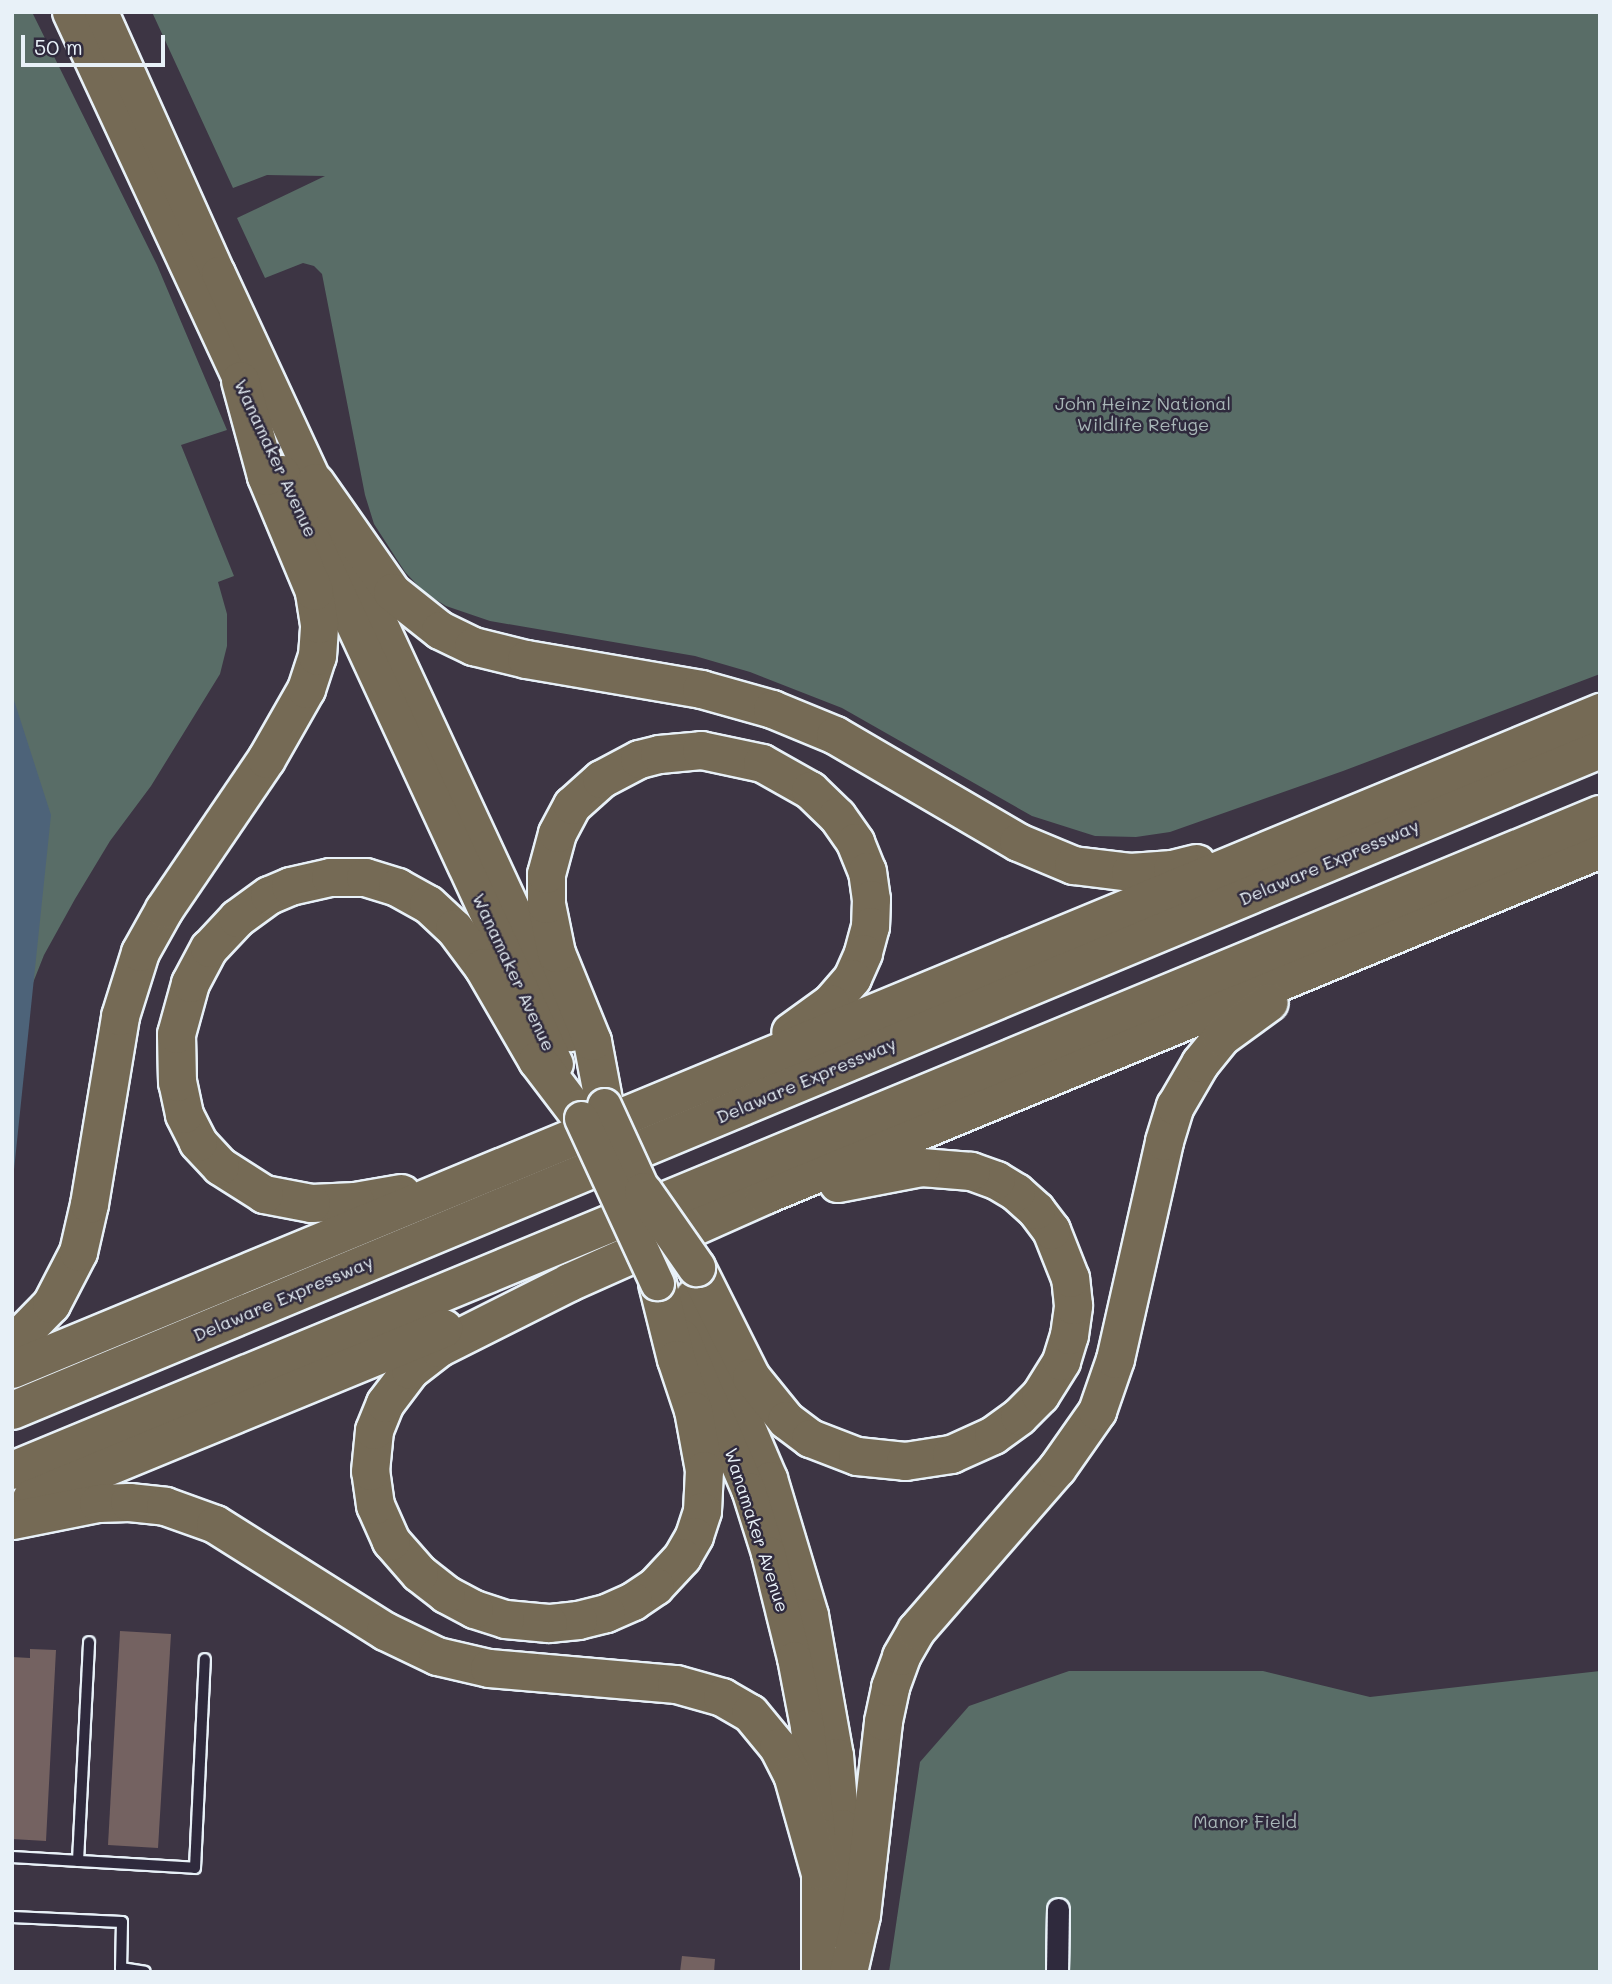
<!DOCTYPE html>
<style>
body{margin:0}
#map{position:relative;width:1612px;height:1984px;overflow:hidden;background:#3d3544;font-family:Mali,sans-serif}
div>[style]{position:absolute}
.green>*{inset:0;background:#596d67}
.water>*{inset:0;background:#4d6379}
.building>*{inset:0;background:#746261}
.roads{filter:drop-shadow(2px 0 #e8f1f8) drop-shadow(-2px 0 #e8f1f8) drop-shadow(0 2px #e8f1f8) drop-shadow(0 -2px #e8f1f8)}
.service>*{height:10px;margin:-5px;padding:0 5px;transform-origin:5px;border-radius:5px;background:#2f2a3d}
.minor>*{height:21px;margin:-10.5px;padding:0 10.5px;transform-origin:10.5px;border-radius:10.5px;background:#2f2a3d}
.primary>*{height:33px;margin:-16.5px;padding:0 16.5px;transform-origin:16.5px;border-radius:16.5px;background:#756a55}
.motorway>*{height:37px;margin:-18.5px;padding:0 18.5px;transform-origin:18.5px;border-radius:18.5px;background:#756a55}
.bridges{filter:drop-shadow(2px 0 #e8f1f8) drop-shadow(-2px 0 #e8f1f8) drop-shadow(0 2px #e8f1f8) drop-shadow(0 -2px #e8f1f8)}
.primary-bridge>*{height:33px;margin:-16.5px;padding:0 16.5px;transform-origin:16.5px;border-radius:16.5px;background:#756a55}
.motorway-bridge>*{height:37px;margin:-18.5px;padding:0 18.5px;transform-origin:18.5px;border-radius:18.5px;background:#756a55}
span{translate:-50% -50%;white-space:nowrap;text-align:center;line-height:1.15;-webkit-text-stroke:5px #2f2a3d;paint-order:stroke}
.park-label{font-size:18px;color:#a8b6b7}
.street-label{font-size:18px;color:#e8f1f8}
.frame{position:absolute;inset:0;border:14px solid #e8f1f8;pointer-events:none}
.scale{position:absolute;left:21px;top:35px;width:144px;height:32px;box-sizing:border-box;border:4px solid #e8f1f8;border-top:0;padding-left:9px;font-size:21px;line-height:24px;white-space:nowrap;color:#e8f1f8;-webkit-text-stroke:5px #2f2a3d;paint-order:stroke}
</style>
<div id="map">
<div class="green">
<div style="clip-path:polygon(12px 12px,32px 12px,157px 265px,227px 430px,181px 445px,234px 576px,218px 582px,227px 614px,227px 646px,220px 674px,151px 786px,110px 841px,75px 899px,44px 955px,25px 1003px,12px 1126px)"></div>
<div style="clip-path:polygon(152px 12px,1600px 12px,1600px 674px,1343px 771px,1170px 832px,1136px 837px,1095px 836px,1032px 816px,842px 708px,750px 672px,695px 656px,490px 621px,446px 606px,425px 593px,405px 572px,374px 524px,365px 495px,322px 274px,314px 266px,303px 263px,265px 278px,237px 218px,325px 176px,267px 175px,233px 188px)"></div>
<div style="clip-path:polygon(1069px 1671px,1263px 1671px,1370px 1697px,1600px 1671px,1600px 1972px,889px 1972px,920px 1762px,969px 1706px)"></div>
</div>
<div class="water">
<div style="clip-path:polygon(12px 694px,51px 815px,12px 1189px)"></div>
</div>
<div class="building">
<div style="clip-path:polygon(120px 1631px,171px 1634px,158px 1848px,108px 1845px)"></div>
<div style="clip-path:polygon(30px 1649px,56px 1650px,46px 1841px,12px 1839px,12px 1657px,30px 1658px)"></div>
<div style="clip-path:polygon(682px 1956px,715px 1959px,714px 1972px,680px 1972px)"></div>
</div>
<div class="roads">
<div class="service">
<div style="left:12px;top:1857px;width:183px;rotate:3.4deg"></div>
<div style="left:195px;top:1868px;width:209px;rotate:-87.3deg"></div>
<div style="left:78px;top:1861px;width:219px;rotate:-87.1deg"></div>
<div style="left:12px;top:1917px;width:110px;rotate:2.6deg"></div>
<div style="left:122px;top:1922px;width:46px;rotate:91.2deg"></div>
<div style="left:121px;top:1968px;width:24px;rotate:9deg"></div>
</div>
<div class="minor">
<div style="left:1057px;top:1972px;width:63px;rotate:-89.1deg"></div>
</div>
<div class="primary">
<div style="left:69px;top:12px;width:432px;rotate:65.1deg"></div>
<div style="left:101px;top:12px;width:286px;rotate:65.9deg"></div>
<div style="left:218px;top:273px;width:839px;rotate:65.12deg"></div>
<div style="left:282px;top:472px;width:652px;rotate:65.16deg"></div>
<div style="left:692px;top:1296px;width:198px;rotate:66.8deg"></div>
<div style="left:770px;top:1478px;width:143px;rotate:73.3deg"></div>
<div style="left:811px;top:1615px;width:142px;rotate:79.9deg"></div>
<div style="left:836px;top:1755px;width:71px;rotate:85.2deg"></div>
<div style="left:842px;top:1826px;width:108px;rotate:88.4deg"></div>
<div style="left:682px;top:1336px;width:167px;rotate:66.7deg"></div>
<div style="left:748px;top:1489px;width:67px;rotate:72.6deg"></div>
<div style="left:768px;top:1553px;width:108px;rotate:76.1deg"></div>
<div style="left:794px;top:1658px;width:69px;rotate:79.2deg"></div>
<div style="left:807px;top:1726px;width:109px;rotate:84.2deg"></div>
<div style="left:818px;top:1834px;width:138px;rotate:90deg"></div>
</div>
<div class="motorway">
<div style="left:315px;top:482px;width:134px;rotate:55deg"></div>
<div style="left:392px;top:592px;width:61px;rotate:38.4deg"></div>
<div style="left:440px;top:630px;width:37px;rotate:26deg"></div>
<div style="left:473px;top:646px;width:55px;rotate:13.8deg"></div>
<div style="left:526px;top:659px;width:178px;rotate:9.7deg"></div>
<div style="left:701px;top:689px;width:74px;rotate:15.7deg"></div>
<div style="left:772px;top:709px;width:68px;rotate:22.4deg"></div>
<div style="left:835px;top:735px;width:212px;rotate:30.3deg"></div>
<div style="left:1018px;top:842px;width:60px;rotate:22.7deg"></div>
<div style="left:1073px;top:865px;width:57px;rotate:7deg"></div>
<div style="left:1130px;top:872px;width:42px;rotate:-4.1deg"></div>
<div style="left:1172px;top:869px;width:25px;rotate:-14deg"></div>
<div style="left:604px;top:1105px;width:65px;rotate:-100.6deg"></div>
<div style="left:592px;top:1041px;width:95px;rotate:-112.2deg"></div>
<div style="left:556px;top:953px;width:50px;rotate:-101.5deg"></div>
<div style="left:546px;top:904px;width:30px;rotate:-90deg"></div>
<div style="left:546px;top:874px;width:42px;rotate:-75deg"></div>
<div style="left:557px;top:833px;width:32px;rotate:-62deg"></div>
<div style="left:572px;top:805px;width:39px;rotate:-42deg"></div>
<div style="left:601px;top:779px;width:43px;rotate:-27.8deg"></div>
<div style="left:639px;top:759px;width:21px;rotate:-14deg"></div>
<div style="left:659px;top:754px;width:42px;rotate:-5.4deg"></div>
<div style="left:701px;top:750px;width:62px;rotate:12deg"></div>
<div style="left:762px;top:763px;width:55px;rotate:29.4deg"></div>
<div style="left:810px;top:790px;width:37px;rotate:44deg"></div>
<div style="left:837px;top:816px;width:32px;rotate:55deg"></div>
<div style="left:855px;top:842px;width:31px;rotate:68deg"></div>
<div style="left:867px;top:871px;width:28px;rotate:82deg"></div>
<div style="left:871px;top:899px;width:27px;rotate:92deg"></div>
<div style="left:870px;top:926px;width:28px;rotate:105deg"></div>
<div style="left:863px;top:953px;width:27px;rotate:114deg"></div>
<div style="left:852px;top:978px;width:33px;rotate:131deg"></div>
<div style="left:830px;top:1003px;width:49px;rotate:144.1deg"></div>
<div style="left:401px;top:1193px;width:47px;rotate:170.1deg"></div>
<div style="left:355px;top:1201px;width:44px;rotate:177.4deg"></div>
<div style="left:311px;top:1203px;width:48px;rotate:-169.2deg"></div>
<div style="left:264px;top:1194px;width:52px;rotate:-147.5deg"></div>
<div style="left:220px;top:1166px;width:33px;rotate:-133deg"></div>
<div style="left:198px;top:1142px;width:31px;rotate:-117deg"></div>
<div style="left:184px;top:1114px;width:33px;rotate:-102deg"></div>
<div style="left:177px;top:1082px;width:48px;rotate:-91.2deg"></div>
<div style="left:176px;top:1034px;width:53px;rotate:-74.6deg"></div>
<div style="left:190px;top:983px;width:40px;rotate:-62deg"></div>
<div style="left:209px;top:948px;width:41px;rotate:-47deg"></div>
<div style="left:237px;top:918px;width:39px;rotate:-36deg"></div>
<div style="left:269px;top:895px;width:23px;rotate:-23deg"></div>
<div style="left:290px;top:886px;width:41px;rotate:-12.7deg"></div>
<div style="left:330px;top:877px;width:35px"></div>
<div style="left:365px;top:877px;width:34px;rotate:17deg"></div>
<div style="left:397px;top:887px;width:35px;rotate:29deg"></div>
<div style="left:428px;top:904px;width:35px;rotate:43deg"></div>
<div style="left:454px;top:928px;width:49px;rotate:53.4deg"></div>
<div style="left:483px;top:967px;width:108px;rotate:59.9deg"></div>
<div style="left:537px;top:1060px;width:73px;rotate:52.8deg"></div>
<div style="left:696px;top:1267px;width:123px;rotate:63.4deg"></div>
<div style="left:751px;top:1377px;width:55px;rotate:50.9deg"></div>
<div style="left:786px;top:1420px;width:30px;rotate:37deg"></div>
<div style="left:810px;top:1438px;width:50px;rotate:21deg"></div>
<div style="left:857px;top:1456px;width:48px;rotate:5.9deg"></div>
<div style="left:905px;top:1461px;width:47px;rotate:-8.7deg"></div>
<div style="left:951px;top:1454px;width:46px;rotate:-24.3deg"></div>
<div style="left:993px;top:1435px;width:32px;rotate:-36deg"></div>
<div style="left:1019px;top:1416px;width:30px;rotate:-45deg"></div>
<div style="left:1040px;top:1395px;width:40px;rotate:-58deg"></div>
<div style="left:1061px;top:1361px;width:27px;rotate:-73deg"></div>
<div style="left:1069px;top:1335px;width:30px;rotate:-82deg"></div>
<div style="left:1073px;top:1305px;width:27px;rotate:-96deg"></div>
<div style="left:1070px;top:1278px;width:52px;rotate:-111.6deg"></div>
<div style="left:1051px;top:1230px;width:25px;rotate:-127deg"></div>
<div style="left:1036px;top:1210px;width:27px;rotate:-138deg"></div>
<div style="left:1016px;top:1192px;width:23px;rotate:-149deg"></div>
<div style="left:996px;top:1180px;width:27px;rotate:-160deg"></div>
<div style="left:971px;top:1171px;width:50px;rotate:-175.4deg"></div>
<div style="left:921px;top:1167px;width:85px;rotate:169.1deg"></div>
<div style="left:657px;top:1283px;width:78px;rotate:76deg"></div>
<div style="left:676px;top:1359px;width:54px;rotate:71.6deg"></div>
<div style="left:693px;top:1410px;width:61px;rotate:79.6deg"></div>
<div style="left:704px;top:1470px;width:41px;rotate:92.8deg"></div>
<div style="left:702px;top:1511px;width:26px;rotate:108deg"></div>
<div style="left:694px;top:1536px;width:24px;rotate:120deg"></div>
<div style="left:682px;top:1557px;width:40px;rotate:133deg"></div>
<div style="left:655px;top:1586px;width:27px;rotate:146deg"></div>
<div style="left:633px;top:1601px;width:30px;rotate:156deg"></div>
<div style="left:606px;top:1613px;width:29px;rotate:166deg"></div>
<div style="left:578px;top:1620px;width:30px;rotate:174deg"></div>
<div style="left:548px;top:1623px;width:43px;rotate:-174.7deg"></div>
<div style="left:505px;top:1619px;width:33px;rotate:-162deg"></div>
<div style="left:474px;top:1609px;width:32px;rotate:-152deg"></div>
<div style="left:446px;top:1594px;width:34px;rotate:-142deg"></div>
<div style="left:419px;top:1573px;width:43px;rotate:-131.2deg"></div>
<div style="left:391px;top:1541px;width:39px;rotate:-114deg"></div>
<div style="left:375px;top:1505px;width:34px;rotate:-98deg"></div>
<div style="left:370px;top:1471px;width:41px;rotate:-84.4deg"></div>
<div style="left:374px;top:1430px;width:29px;rotate:-68deg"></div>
<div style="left:385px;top:1403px;width:41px;rotate:-52.9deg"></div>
<div style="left:410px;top:1370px;width:36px;rotate:-38deg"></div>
<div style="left:438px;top:1348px;width:147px;rotate:-26.7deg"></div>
<div style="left:569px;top:1282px;width:214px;rotate:-24deg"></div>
<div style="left:764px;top:1195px;width:905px;rotate:-22.48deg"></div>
<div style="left:12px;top:1344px;width:56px;rotate:-45.7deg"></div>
<div style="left:51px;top:1304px;width:59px;rotate:-62.6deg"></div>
<div style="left:78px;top:1252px;width:49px;rotate:-77.1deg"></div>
<div style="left:89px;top:1204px;width:191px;rotate:-80.6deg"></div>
<div style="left:120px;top:1016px;width:67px;rotate:-72.6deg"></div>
<div style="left:140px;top:952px;width:49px;rotate:-60.8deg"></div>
<div style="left:164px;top:909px;width:181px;rotate:-55.8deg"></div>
<div style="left:266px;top:759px;width:81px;rotate:-60.3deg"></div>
<div style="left:306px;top:689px;width:35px;rotate:-72deg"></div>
<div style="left:317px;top:656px;width:32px;rotate:-86deg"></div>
<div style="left:319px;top:624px;width:33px;rotate:-99deg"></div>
<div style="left:314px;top:591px;width:125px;rotate:-112.7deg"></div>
<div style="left:266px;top:476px;width:99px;rotate:-105.2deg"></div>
<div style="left:12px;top:1369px;width:1719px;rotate:-22.48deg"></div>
<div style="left:12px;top:1410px;width:1720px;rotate:-22.6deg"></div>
<div style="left:12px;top:1470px;width:1718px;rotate:-22.45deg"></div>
<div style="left:31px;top:1498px;width:446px;rotate:-22.4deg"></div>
<div style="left:12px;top:1520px;width:88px;rotate:-11.2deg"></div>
<div style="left:98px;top:1503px;width:31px;rotate:-2deg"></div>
<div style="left:129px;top:1502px;width:36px;rotate:6deg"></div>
<div style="left:165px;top:1506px;width:53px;rotate:19.8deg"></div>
<div style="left:215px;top:1524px;width:201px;rotate:32.2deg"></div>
<div style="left:385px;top:1631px;width:58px;rotate:25.7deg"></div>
<div style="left:437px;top:1656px;width:53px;rotate:13deg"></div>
<div style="left:489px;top:1668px;width:188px;rotate:4.9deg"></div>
<div style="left:676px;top:1684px;width:48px;rotate:15.8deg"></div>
<div style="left:722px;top:1697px;width:32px;rotate:30deg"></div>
<div style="left:750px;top:1713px;width:44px;rotate:50.5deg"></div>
<div style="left:778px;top:1747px;width:30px;rotate:63deg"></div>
<div style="left:792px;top:1774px;width:100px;rotate:74.3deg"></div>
<div style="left:848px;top:1972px;width:58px;rotate:-77.2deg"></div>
<div style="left:861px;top:1915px;width:195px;rotate:-83.5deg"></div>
<div style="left:883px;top:1721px;width:35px;rotate:-78deg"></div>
<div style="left:890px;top:1687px;width:33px;rotate:-70deg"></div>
<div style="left:901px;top:1656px;width:30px;rotate:-60deg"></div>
<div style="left:916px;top:1630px;width:215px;rotate:-49deg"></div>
<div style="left:1057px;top:1468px;width:70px;rotate:-54.9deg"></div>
<div style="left:1097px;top:1411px;width:55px;rotate:-70.9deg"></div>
<div style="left:1115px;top:1359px;width:223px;rotate:-77.3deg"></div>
<div style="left:1164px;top:1141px;width:37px;rotate:-73deg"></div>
<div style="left:1175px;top:1106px;width:50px;rotate:-59.8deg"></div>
<div style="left:1200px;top:1063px;width:33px;rotate:-51deg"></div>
<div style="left:1221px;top:1037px;width:59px;rotate:-36.1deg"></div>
</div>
</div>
<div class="bridges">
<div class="primary-bridge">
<div style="left:604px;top:1105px;width:120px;rotate:65.4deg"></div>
<div style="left:581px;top:1118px;width:182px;rotate:65.3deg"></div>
</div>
<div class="motorway-bridge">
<div style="left:643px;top:1191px;width:93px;rotate:55.1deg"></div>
</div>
</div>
<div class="park-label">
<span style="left:1143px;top:414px">John Heinz National<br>Wildlife Refuge</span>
<span style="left:1245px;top:1821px">Manor Field</span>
</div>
<div class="street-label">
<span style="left:276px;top:458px;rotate:65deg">Wanamaker Avenue</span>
<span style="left:1329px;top:862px;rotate:-23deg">Delaware Expressway</span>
<span style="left:514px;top:972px;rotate:65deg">Wanamaker Avenue</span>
<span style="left:806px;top:1080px;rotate:-23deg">Delaware Expressway</span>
<span style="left:283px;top:1298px;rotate:-23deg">Delaware Expressway</span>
<span style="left:757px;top:1530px;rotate:72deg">Wanamaker Avenue</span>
</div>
<div class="frame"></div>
<div class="scale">50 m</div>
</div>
